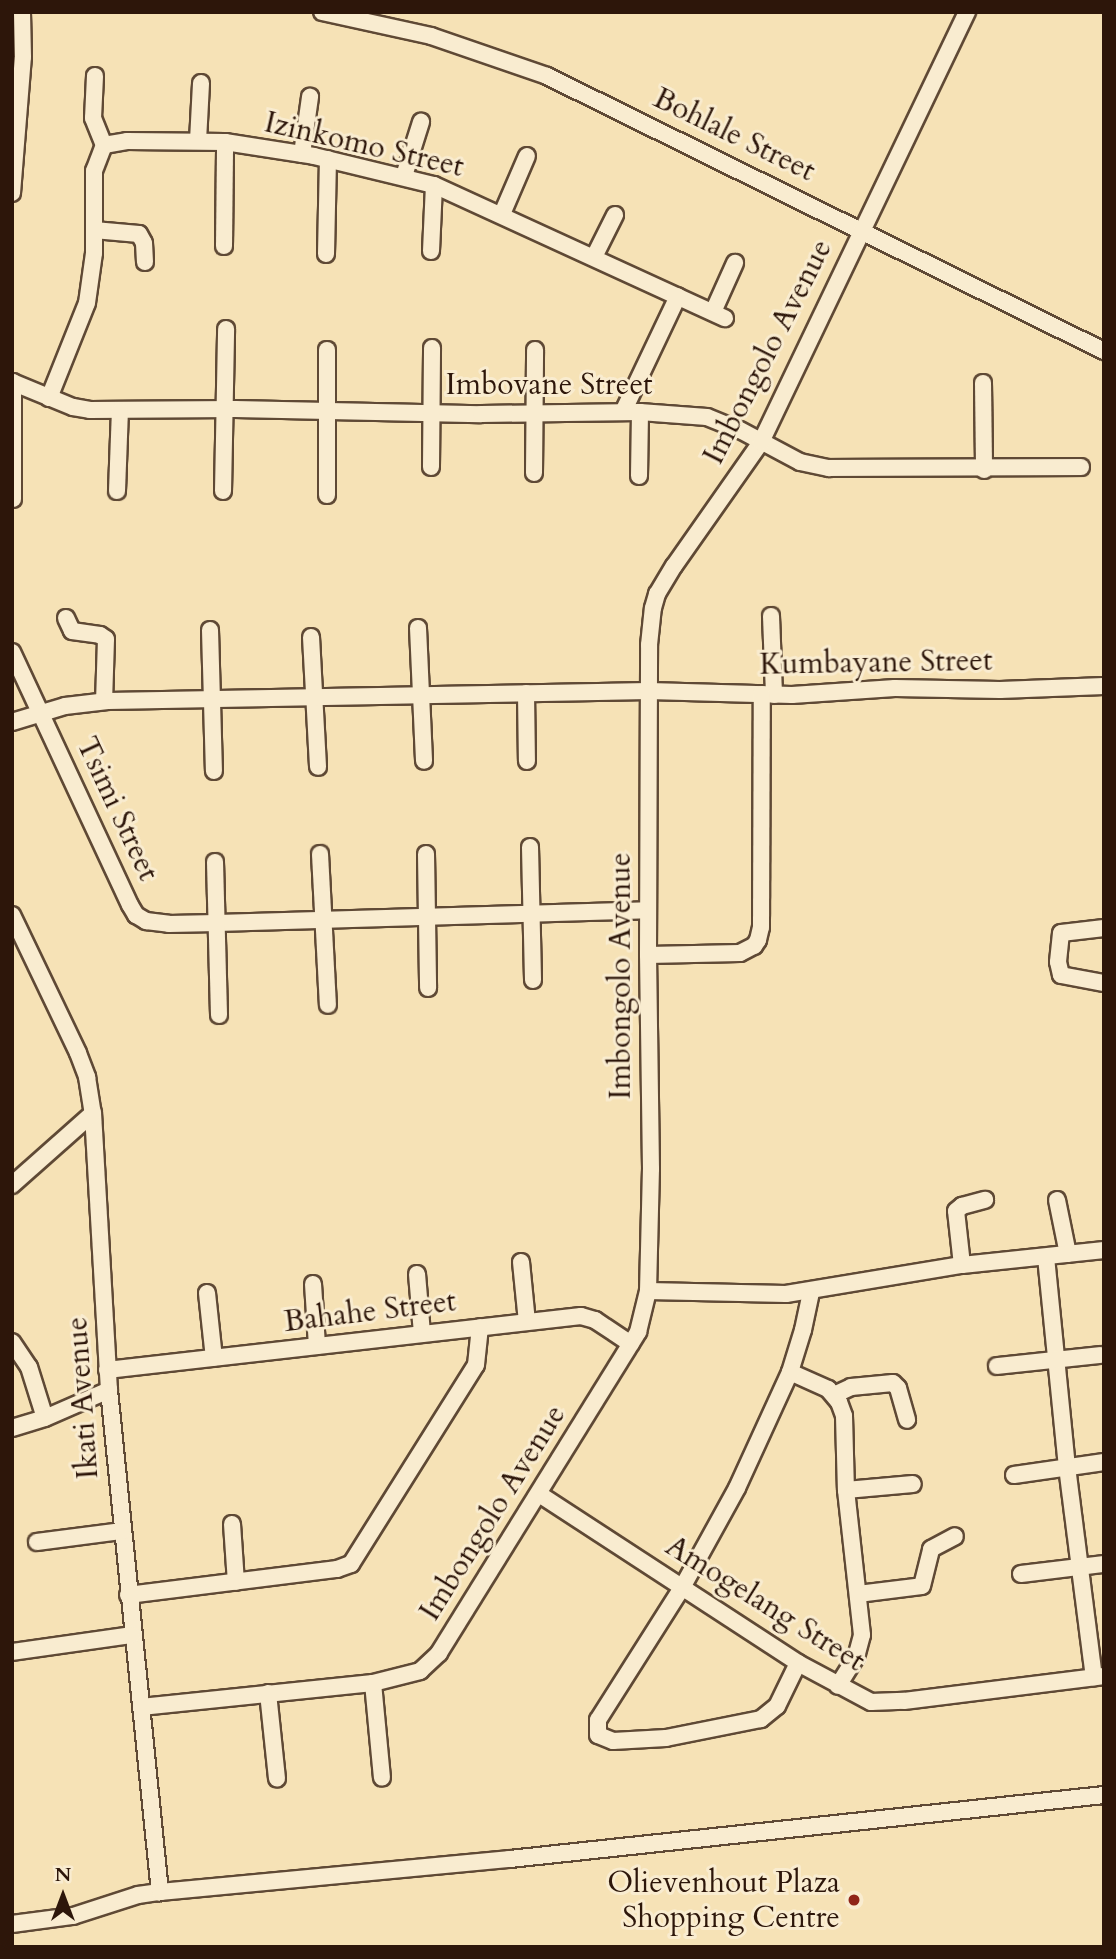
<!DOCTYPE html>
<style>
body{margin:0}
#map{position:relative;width:1116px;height:1959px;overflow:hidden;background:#f6e2b6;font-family:Cardo,serif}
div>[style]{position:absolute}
.roads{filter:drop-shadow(2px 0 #5f4935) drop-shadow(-2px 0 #5f4935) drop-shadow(0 2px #5f4935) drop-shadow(0 -2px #5f4935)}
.minor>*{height:16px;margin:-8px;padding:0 8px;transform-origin:8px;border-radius:8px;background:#f9ecd0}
.dots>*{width:19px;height:19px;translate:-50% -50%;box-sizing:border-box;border:4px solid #f9ecd0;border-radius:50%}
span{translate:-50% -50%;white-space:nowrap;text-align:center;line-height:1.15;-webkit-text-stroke:6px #f9ecd0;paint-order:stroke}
.street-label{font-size:30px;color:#2d160a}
.poi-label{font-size:30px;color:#2d160a}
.right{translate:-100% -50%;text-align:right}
.frame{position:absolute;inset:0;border:14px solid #2d160a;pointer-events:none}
.north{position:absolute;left:28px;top:1861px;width:70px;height:70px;-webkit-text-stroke:5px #f9ecd0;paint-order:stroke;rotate:0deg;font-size:19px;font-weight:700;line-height:28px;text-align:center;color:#2d160a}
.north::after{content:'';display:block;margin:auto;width:24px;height:32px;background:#2d160a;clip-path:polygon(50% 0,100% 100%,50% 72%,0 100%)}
</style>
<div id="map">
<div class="roads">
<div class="minor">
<div style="left:322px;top:12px;width:112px;rotate:12.4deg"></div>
<div style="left:431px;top:36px;width:123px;rotate:19deg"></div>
<div style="left:547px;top:76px;width:621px;rotate:26.28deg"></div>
<div style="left:95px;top:76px;width:42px;rotate:92.7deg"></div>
<div style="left:93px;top:118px;width:29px;rotate:68deg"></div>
<div style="left:198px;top:141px;width:58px;rotate:-87deg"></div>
<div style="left:104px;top:145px;width:23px;rotate:-10deg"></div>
<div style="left:127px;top:141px;width:98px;rotate:0.6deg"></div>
<div style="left:225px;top:142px;width:90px;rotate:8.9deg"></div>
<div style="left:314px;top:156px;width:123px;rotate:13.6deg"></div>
<div style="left:434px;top:185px;width:320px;rotate:24.6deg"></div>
<div style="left:302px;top:154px;width:58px;rotate:-82deg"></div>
<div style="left:404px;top:176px;width:57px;rotate:-72.5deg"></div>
<div style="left:12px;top:193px;width:136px;rotate:-85.4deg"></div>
<div style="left:23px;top:57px;width:45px;rotate:-91.3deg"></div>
<div style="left:502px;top:214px;width:63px;rotate:-66.7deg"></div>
<div style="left:94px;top:230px;width:45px;rotate:5.1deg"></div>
<div style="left:139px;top:234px;width:10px;rotate:61deg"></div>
<div style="left:144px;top:243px;width:19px;rotate:87deg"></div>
<div style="left:224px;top:246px;width:104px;rotate:-89.4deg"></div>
<div style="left:431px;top:251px;width:66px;rotate:-87.4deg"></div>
<div style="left:326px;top:254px;width:95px;rotate:-88.8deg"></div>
<div style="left:594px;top:257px;width:47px;rotate:-63.4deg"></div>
<div style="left:713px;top:312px;width:54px;rotate:-65.8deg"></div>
<div style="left:12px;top:382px;width:66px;rotate:22.3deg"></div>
<div style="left:73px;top:407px;width:17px;rotate:10deg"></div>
<div style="left:90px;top:410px;width:145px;rotate:-0.4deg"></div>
<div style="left:235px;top:409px;width:246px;rotate:1.2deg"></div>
<div style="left:481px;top:414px;width:159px;rotate:-0.7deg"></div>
<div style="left:640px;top:412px;width:67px;rotate:4.3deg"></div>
<div style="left:707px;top:417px;width:35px;rotate:22deg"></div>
<div style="left:740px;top:430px;width:68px;rotate:28.1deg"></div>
<div style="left:800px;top:462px;width:30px;rotate:12deg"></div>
<div style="left:829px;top:468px;width:252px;rotate:-0.2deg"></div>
<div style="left:983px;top:383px;width:87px;rotate:89.3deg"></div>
<div style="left:49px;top:398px;width:102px;rotate:-68.2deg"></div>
<div style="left:87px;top:303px;width:50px;rotate:-82deg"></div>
<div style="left:94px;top:253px;width:82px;rotate:-90deg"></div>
<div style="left:94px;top:171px;width:28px;rotate:-69deg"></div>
<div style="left:623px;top:412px;width:128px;rotate:-64.6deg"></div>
<div style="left:431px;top:467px;width:119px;rotate:-89.5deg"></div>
<div style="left:534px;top:473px;width:123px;rotate:-89.5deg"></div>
<div style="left:639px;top:476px;width:64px;rotate:-89.1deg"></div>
<div style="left:117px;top:491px;width:80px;rotate:-87.9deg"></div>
<div style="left:223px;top:491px;width:162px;rotate:-88.9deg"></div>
<div style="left:327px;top:495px;width:145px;rotate:-90deg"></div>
<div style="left:13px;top:499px;width:117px;rotate:-90deg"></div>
<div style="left:771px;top:616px;width:79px;rotate:87.8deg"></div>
<div style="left:66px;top:618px;width:14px;rotate:65deg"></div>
<div style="left:72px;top:631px;width:28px;rotate:8deg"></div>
<div style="left:100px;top:635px;width:7px;rotate:34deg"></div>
<div style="left:106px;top:639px;width:62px;rotate:91.8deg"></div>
<div style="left:418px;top:628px;width:133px;rotate:87.4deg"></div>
<div style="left:210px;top:630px;width:141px;rotate:88.4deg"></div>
<div style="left:311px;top:637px;width:130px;rotate:86.9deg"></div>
<div style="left:12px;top:652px;width:279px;rotate:65deg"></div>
<div style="left:130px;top:905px;width:12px;rotate:59deg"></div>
<div style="left:136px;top:915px;width:12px;rotate:31deg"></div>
<div style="left:146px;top:921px;width:23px;rotate:7deg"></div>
<div style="left:169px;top:924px;width:48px;rotate:-1.2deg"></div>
<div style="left:217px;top:923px;width:431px;rotate:-1.7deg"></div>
<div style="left:526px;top:693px;width:68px;rotate:89.2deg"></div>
<div style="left:12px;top:722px;width:55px;rotate:-16.8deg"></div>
<div style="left:65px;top:706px;width:43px;rotate:-6.6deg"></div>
<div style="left:108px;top:701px;width:541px;rotate:-1.06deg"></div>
<div style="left:649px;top:691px;width:143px;rotate:1.6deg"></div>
<div style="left:792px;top:695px;width:103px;rotate:-3.9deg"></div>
<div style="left:895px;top:688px;width:105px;rotate:1.1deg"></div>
<div style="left:1000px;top:690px;width:104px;rotate:-2.2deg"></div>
<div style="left:530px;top:847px;width:133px;rotate:88.7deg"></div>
<div style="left:320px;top:854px;width:151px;rotate:87deg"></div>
<div style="left:426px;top:854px;width:134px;rotate:89.1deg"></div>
<div style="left:215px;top:862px;width:153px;rotate:88.5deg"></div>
<div style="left:12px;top:915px;width:153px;rotate:64.4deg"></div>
<div style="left:78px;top:1053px;width:26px;rotate:69deg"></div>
<div style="left:87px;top:1077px;width:36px;rotate:81deg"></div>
<div style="left:93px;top:1113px;width:277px;rotate:86.7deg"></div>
<div style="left:109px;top:1390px;width:505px;rotate:84.2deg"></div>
<div style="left:1104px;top:928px;width:43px;rotate:173.4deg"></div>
<div style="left:1061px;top:933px;width:29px;rotate:96deg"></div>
<div style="left:1058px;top:962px;width:13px;rotate:77deg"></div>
<div style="left:1061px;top:975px;width:44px;rotate:10.5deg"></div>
<div style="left:648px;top:955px;width:92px;rotate:-1.2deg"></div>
<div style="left:740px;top:953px;width:16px;rotate:-27deg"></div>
<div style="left:754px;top:946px;width:7px;rotate:-56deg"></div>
<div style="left:758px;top:940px;width:13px;rotate:-77deg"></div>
<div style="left:761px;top:927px;width:233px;rotate:-89.8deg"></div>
<div style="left:12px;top:1185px;width:108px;rotate:-41.6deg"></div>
<div style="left:1057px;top:1200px;width:55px;rotate:78.5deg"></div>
<div style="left:1046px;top:1257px;width:211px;rotate:84.3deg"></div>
<div style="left:1067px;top:1467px;width:212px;rotate:82.7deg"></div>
<div style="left:521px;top:1262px;width:60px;rotate:84.3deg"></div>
<div style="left:962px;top:1265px;width:54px;rotate:-96.3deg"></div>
<div style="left:956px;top:1211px;width:8px;rotate:-40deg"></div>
<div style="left:962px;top:1206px;width:24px;rotate:-15deg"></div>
<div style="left:417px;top:1274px;width:60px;rotate:85.2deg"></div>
<div style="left:313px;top:1284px;width:62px;rotate:86.3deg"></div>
<div style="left:648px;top:1291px;width:138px;rotate:1.2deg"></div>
<div style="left:786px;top:1294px;width:178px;rotate:-9.4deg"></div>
<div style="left:962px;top:1265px;width:143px;rotate:-6deg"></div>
<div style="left:207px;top:1293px;width:65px;rotate:83.9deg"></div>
<div style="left:12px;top:1342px;width:30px;rotate:56deg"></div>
<div style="left:29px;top:1367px;width:53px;rotate:72.6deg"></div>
<div style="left:997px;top:1366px;width:104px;rotate:-6.1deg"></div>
<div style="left:107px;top:1370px;width:477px;rotate:-6.5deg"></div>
<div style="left:581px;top:1316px;width:15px;rotate:16deg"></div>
<div style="left:595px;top:1320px;width:43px;rotate:33.7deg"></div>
<div style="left:790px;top:1372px;width:42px;rotate:24.1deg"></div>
<div style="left:828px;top:1389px;width:17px;rotate:50deg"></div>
<div style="left:839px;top:1402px;width:15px;rotate:70deg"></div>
<div style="left:844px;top:1416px;width:74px;rotate:88.5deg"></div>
<div style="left:846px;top:1490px;width:146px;rotate:83.7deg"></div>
<div style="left:862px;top:1635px;width:23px;rotate:105deg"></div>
<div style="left:856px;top:1657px;width:34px;rotate:122deg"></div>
<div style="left:834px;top:1395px;width:19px;rotate:-25deg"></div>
<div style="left:851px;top:1387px;width:42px;rotate:-5.4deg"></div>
<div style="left:893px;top:1383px;width:7px;rotate:45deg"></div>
<div style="left:898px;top:1388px;width:33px;rotate:74deg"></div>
<div style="left:12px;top:1428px;width:34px;rotate:-17deg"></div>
<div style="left:45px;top:1418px;width:70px;rotate:-23.6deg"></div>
<div style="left:1014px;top:1475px;width:91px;rotate:-8.2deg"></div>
<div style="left:846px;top:1490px;width:67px;rotate:-5.1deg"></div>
<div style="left:539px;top:1494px;width:309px;rotate:33.1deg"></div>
<div style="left:798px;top:1663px;width:83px;rotate:28.1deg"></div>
<div style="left:871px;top:1702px;width:33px;rotate:-2deg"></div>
<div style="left:904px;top:1701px;width:202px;rotate:-7.1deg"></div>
<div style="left:232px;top:1524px;width:58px;rotate:86.1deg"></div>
<div style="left:37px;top:1542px;width:86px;rotate:-7.4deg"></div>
<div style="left:1021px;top:1574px;width:84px;rotate:-6.9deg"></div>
<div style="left:858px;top:1594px;width:64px;rotate:-7.1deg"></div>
<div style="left:922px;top:1586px;width:38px;rotate:-76deg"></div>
<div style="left:931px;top:1549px;width:27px;rotate:-28deg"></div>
<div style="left:128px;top:1595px;width:211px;rotate:-7.1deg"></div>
<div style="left:337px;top:1569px;width:15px;rotate:-20deg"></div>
<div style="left:351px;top:1564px;width:235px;rotate:-57.9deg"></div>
<div style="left:476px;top:1365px;width:38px;rotate:-84deg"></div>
<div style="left:12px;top:1652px;width:121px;rotate:-8.1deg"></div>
<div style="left:798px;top:1663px;width:48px;rotate:116deg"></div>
<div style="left:777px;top:1706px;width:21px;rotate:141deg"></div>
<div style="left:761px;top:1719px;width:97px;rotate:168.7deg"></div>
<div style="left:666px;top:1738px;width:53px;rotate:176.8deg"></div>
<div style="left:613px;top:1741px;width:16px;rotate:-158deg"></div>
<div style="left:598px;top:1735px;width:15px;rotate:-90deg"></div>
<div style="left:598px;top:1720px;width:159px;rotate:-57.6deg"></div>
<div style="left:683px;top:1586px;width:112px;rotate:-61.1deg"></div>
<div style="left:737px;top:1488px;width:128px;rotate:-65.4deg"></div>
<div style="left:790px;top:1372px;width:44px;rotate:-72.8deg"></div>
<div style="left:803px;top:1330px;width:40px;rotate:-78deg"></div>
<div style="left:373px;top:1683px;width:95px;rotate:84.6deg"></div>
<div style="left:268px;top:1693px;width:86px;rotate:84deg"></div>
<div style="left:141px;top:1707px;width:233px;rotate:-5.9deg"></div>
<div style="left:373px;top:1683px;width:49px;rotate:-14.3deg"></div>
<div style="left:420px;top:1671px;width:26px;rotate:-43deg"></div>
<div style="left:439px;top:1653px;width:378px;rotate:-58.2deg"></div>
<div style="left:638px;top:1332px;width:42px;rotate:-76.3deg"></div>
<div style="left:648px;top:1291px;width:122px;rotate:-88.6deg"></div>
<div style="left:651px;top:1169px;width:214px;rotate:-90.8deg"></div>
<div style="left:648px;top:955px;width:310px;rotate:-89.8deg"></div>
<div style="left:649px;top:645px;width:37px;rotate:-84deg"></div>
<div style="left:653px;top:608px;width:15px;rotate:-74deg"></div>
<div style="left:657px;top:594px;width:33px;rotate:-59deg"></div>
<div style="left:674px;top:566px;width:151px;rotate:-54.9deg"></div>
<div style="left:761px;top:442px;width:477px;rotate:-64.4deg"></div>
<div style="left:12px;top:1924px;width:62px;rotate:-7.5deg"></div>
<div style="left:73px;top:1916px;width:68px;rotate:-17.9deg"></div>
<div style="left:138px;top:1895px;width:22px;rotate:-8deg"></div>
<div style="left:160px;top:1892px;width:352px;rotate:-5.4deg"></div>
<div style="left:510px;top:1859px;width:597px;rotate:-6.15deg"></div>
</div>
</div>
<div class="dots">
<div style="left:854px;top:1900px;background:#8f2418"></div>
</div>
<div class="street-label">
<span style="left:734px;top:135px;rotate:26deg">Bohlale Street</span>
<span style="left:364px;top:145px;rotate:13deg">Izinkomo Street</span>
<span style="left:768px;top:352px;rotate:-63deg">Imbongolo Avenue</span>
<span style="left:549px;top:385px">Imbovane Street</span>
<span style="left:876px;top:663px;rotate:-1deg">Kumbayane Street</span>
<span style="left:117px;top:809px;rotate:65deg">Tsimi Street</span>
<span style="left:621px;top:976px;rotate:-90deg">Imbongolo Avenue</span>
<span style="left:370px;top:1312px;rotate:-7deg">Bahahe Street</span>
<span style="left:83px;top:1398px;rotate:-94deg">Ikati Avenue</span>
<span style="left:493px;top:1513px;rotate:-58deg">Imbongolo Avenue</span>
<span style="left:765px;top:1604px;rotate:32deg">Amogelang Street</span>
</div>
<div class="poi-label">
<span class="right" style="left:840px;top:1900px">Olievenhout Plaza<br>Shopping Centre</span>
</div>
<div class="frame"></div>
<div class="north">N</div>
</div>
